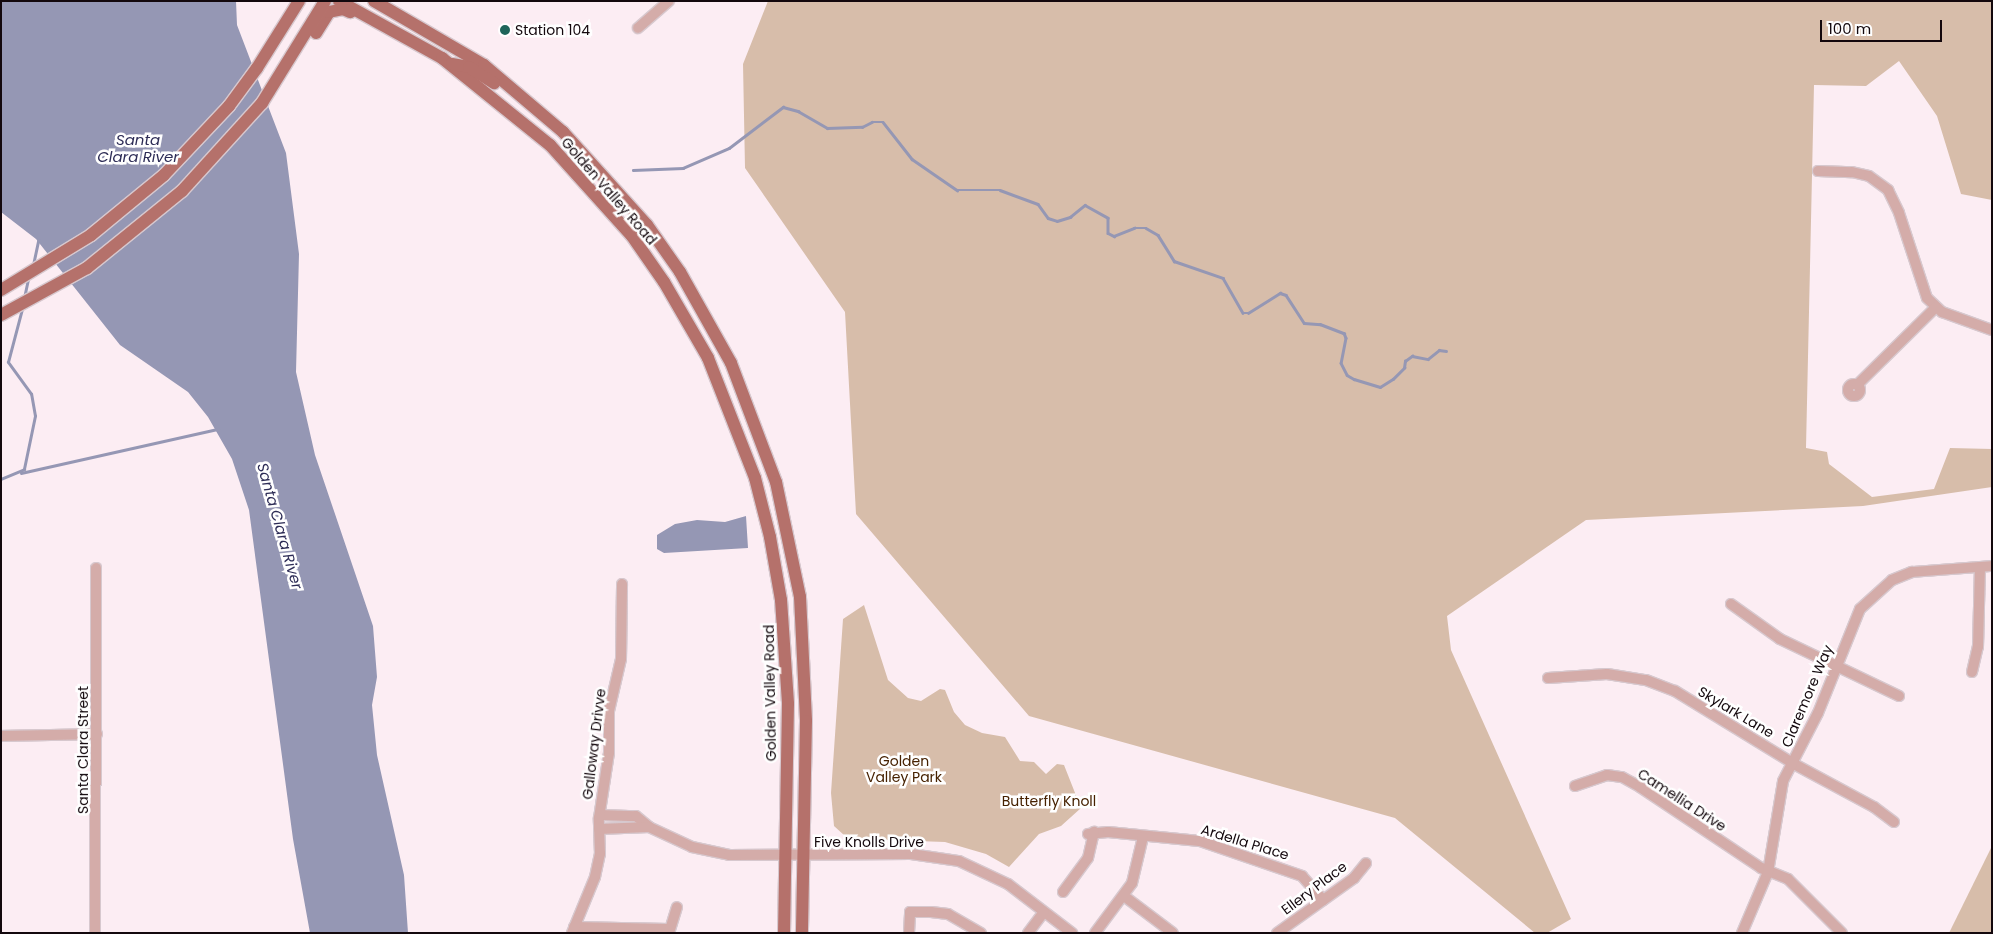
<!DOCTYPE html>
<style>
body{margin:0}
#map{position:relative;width:1993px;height:934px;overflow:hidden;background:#fcedf3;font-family:Poppins,sans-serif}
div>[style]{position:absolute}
.green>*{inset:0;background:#d7bdaa}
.water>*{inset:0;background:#9597b4}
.stream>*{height:2.5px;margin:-1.25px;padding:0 1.25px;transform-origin:1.25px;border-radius:1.25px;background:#9597b4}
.roads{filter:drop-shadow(1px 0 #d7c8ce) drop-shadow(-1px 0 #d7c8ce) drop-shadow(0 1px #d7c8ce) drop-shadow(0 -1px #d7c8ce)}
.minor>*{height:10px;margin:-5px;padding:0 5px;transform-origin:5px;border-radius:5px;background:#d4aca9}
.minor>.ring{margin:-5px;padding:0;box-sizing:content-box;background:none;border:10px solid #d4aca9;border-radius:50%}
.major>*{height:12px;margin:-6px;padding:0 6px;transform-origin:6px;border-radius:6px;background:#b5716b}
.dots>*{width:14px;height:14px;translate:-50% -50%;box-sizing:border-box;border:2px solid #fff;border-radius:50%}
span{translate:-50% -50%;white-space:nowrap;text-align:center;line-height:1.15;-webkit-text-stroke:5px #fff;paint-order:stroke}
.poi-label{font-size:14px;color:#13080d}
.left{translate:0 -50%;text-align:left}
.street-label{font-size:14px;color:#13080d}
.park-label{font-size:14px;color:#462100}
.water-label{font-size:15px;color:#2d2c56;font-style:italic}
.frame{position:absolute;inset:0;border:2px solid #13080d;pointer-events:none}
.scale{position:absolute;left:1820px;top:20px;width:122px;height:22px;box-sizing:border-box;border:2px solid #13080d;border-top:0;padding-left:6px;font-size:15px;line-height:18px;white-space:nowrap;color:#13080d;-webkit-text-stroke:4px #fff;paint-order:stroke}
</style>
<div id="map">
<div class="green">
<div style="clip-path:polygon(768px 1px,1992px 1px,1992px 200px,1961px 194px,1937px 116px,1899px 61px,1866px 86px,1814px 85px,1806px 448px,1827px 452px,1829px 464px,1872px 497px,1934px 489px,1950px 448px,1992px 449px,1992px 487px,1863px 506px,1586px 520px,1447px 616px,1451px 650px,1571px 919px,1547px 933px,1535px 933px,1395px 818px,1029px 716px,856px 514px,845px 312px,745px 168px,743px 64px)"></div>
<div style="clip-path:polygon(864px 605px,888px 680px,908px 698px,921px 701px,940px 689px,945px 690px,954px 712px,965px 725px,982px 733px,1005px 737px,1020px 761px,1034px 762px,1046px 774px,1057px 764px,1064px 765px,1081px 808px,1061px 826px,1039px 834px,1009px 867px,986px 854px,945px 842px,858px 839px,845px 836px,834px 826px,831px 793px,843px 619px)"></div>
<div style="clip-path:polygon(1992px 846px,1992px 933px,1949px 933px)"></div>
</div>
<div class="water">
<div style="clip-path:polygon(1px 1px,236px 1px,237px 25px,286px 153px,299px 254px,296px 372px,315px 455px,373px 626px,377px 677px,372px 705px,377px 755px,404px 875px,408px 933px,310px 933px,293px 839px,249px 510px,232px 459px,208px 417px,188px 392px,120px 345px,36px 239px,1px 212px)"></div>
<div style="clip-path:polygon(746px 516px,748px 548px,664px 553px,657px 549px,657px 535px,675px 524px,697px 520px,725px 522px)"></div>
</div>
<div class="stream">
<div style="left:633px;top:170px;width:50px;rotate:-2.3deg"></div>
<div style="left:683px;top:168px;width:50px;rotate:-23.5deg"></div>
<div style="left:729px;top:148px;width:68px;rotate:-37.2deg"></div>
<div style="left:783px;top:107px;width:16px;rotate:15deg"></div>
<div style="left:798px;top:111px;width:34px;rotate:30deg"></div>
<div style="left:827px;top:128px;width:35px;rotate:-2deg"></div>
<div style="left:862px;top:127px;width:11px;rotate:-27deg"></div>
<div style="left:872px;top:122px;width:11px"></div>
<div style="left:883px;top:122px;width:47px;rotate:51.9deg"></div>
<div style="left:912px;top:159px;width:55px;rotate:34.6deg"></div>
<div style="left:957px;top:190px;width:43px"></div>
<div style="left:1000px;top:190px;width:40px;rotate:20.2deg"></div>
<div style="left:1038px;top:204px;width:17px;rotate:54deg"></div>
<div style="left:1048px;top:218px;width:9px;rotate:18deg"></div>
<div style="left:1057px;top:221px;width:14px;rotate:-17deg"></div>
<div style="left:1070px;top:217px;width:19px;rotate:-39deg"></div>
<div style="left:1085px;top:205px;width:26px;rotate:29deg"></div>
<div style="left:1108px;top:218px;width:15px;rotate:90deg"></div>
<div style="left:1108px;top:233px;width:7px;rotate:27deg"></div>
<div style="left:1114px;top:236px;width:22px;rotate:-22deg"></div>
<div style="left:1134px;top:228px;width:12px"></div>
<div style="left:1146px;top:228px;width:14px;rotate:30deg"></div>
<div style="left:1158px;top:235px;width:31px;rotate:58deg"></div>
<div style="left:1174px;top:261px;width:52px;rotate:19.1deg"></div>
<div style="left:1223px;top:278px;width:40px;rotate:60.3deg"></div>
<div style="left:1243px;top:313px;width:5px"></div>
<div style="left:1248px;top:313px;width:38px;rotate:-32deg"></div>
<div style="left:1280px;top:293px;width:6px;rotate:18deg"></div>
<div style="left:1286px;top:295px;width:33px;rotate:57deg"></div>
<div style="left:1304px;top:323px;width:16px;rotate:4deg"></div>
<div style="left:1320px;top:324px;width:26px;rotate:21deg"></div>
<div style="left:1344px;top:333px;width:5px;rotate:68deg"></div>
<div style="left:1346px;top:338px;width:25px;rotate:101deg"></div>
<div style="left:1341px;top:363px;width:13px;rotate:63deg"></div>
<div style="left:1347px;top:375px;width:8px;rotate:30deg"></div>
<div style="left:1354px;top:379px;width:27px;rotate:17deg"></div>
<div style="left:1380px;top:387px;width:15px;rotate:-32deg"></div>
<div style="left:1393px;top:379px;width:16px;rotate:-45deg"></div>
<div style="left:1404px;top:368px;width:7px;rotate:-82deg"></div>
<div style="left:1405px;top:361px;width:9px;rotate:-36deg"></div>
<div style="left:1412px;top:356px;width:16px;rotate:11deg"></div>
<div style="left:1428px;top:359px;width:14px;rotate:-39deg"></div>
<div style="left:1439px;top:350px;width:7px;rotate:8deg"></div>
<div style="left:33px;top:265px;width:25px;rotate:-78deg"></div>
<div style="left:24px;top:298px;width:19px;rotate:-78deg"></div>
<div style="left:21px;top:473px;width:202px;rotate:-12.6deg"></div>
<div style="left:1px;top:479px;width:25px;rotate:-23deg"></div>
<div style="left:24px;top:469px;width:54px;rotate:-78.3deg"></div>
<div style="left:35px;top:416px;width:22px;rotate:-100deg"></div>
<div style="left:31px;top:394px;width:39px;rotate:-126deg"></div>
<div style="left:8px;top:362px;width:55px;rotate:-75.2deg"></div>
</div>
<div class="roads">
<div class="minor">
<div style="left:638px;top:28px;width:41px;rotate:-41.1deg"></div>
<div style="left:1818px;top:171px;width:34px;rotate:2deg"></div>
<div style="left:1852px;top:172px;width:17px;rotate:13deg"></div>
<div style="left:1869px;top:176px;width:24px;rotate:36deg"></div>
<div style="left:1888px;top:190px;width:25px;rotate:64deg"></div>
<div style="left:1899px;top:213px;width:89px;rotate:71.8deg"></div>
<div style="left:1927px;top:298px;width:21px;rotate:43deg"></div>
<div style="left:1942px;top:312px;width:53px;rotate:19.8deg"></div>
<div class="ring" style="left:1848px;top:384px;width:2px;height:2px"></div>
<div style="left:1857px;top:385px;width:111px;rotate:-44.6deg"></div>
<div style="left:1731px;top:604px;width:60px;rotate:35.5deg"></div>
<div style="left:1780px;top:639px;width:132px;rotate:25.6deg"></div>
<div style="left:1972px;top:672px;width:26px;rotate:-77deg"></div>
<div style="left:1978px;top:647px;width:80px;rotate:-88.6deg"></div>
<div style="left:1548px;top:678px;width:59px;rotate:-3.9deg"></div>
<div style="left:1607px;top:674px;width:39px;rotate:9deg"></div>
<div style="left:1646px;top:680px;width:31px;rotate:21deg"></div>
<div style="left:1675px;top:691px;width:140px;rotate:31.5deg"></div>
<div style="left:1794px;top:764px;width:91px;rotate:28.3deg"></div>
<div style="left:1874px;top:807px;width:25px;rotate:37deg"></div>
<div style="left:1px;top:736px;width:96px;rotate:-1.2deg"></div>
<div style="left:1575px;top:786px;width:34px;rotate:-19deg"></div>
<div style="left:1607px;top:775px;width:15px;rotate:8deg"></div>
<div style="left:1622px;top:777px;width:21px;rotate:29deg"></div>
<div style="left:1640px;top:787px;width:146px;rotate:33.8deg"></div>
<div style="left:1761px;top:868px;width:29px;rotate:22deg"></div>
<div style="left:1788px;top:879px;width:76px;rotate:45deg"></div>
<div style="left:600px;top:815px;width:36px;rotate:2deg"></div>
<div style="left:636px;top:816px;width:17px;rotate:40deg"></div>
<div style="left:649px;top:827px;width:47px;rotate:24.9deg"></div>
<div style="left:692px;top:847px;width:38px;rotate:12deg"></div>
<div style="left:729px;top:855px;width:182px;rotate:-0.3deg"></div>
<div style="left:911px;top:854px;width:49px;rotate:8.3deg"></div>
<div style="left:959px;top:861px;width:54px;rotate:25.1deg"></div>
<div style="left:1008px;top:884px;width:81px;rotate:37.4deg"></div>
<div style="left:599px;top:829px;width:50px;rotate:-2.3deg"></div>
<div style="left:1088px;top:834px;width:20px;rotate:-6deg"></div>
<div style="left:1108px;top:832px;width:92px;rotate:5.6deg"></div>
<div style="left:1200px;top:841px;width:108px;rotate:18.9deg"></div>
<div style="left:1302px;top:876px;width:32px;rotate:49deg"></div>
<div style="left:1063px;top:892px;width:42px;rotate:-53.7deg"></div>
<div style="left:1088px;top:858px;width:27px;rotate:-77deg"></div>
<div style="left:1124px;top:896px;width:61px;rotate:37.1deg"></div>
<div style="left:574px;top:927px;width:94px;rotate:1.2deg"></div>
<div style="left:95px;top:933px;width:365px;rotate:-89.8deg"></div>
<div style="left:572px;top:933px;width:61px;rotate:-67.7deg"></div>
<div style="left:595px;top:877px;width:24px;rotate:-78deg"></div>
<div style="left:600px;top:854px;width:36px;rotate:-92deg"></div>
<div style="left:599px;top:818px;width:66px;rotate:-81.3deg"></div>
<div style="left:609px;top:753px;width:42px;rotate:-90deg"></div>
<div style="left:609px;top:711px;width:53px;rotate:-77deg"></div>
<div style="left:621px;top:659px;width:75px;rotate:-89.2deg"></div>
<div style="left:669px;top:933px;width:27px;rotate:-73deg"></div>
<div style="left:909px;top:933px;width:21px;rotate:-87deg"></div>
<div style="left:910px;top:912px;width:21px"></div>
<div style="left:931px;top:912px;width:17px;rotate:7deg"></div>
<div style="left:948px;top:914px;width:38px;rotate:30deg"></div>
<div style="left:1028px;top:933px;width:26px;rotate:-53deg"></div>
<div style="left:1095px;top:933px;width:62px;rotate:-53.5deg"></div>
<div style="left:1132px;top:883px;width:47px;rotate:-76.6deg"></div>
<div style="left:1277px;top:933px;width:95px;rotate:-35.5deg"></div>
<div style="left:1354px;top:878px;width:19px;rotate:-51deg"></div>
<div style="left:1742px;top:933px;width:66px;rotate:-66.9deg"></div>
<div style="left:1768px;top:872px;width:92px;rotate:-80.6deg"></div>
<div style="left:1783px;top:781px;width:76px;rotate:-62.8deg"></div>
<div style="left:1818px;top:713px;width:112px;rotate:-68deg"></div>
<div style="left:1860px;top:609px;width:43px;rotate:-42.2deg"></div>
<div style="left:1892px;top:580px;width:22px;rotate:-22deg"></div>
<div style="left:1912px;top:572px;width:80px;rotate:-4.3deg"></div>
</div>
<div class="major">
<div style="left:339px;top:1px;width:118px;rotate:29deg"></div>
<div style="left:442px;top:58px;width:139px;rotate:38.9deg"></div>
<div style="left:550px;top:145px;width:122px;rotate:48deg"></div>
<div style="left:632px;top:236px;width:56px;rotate:55.2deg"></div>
<div style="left:664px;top:282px;width:88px;rotate:59.9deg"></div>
<div style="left:708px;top:358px;width:129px;rotate:68.6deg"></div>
<div style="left:755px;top:478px;width:61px;rotate:75.7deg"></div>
<div style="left:770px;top:537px;width:64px;rotate:80.1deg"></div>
<div style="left:781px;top:600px;width:104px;rotate:86.1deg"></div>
<div style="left:788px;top:704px;width:229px;rotate:91deg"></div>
<div style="left:374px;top:1px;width:127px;rotate:30.2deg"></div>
<div style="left:484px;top:65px;width:104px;rotate:40.3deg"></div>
<div style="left:563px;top:132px;width:125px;rotate:47.9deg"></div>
<div style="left:647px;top:225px;width:57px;rotate:54.9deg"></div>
<div style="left:680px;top:272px;width:104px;rotate:60.7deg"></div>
<div style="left:731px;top:363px;width:127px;rotate:69.3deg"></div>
<div style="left:776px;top:482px;width:117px;rotate:78.2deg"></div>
<div style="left:800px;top:597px;width:124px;rotate:87.2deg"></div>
<div style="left:806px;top:721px;width:212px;rotate:91.1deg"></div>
<div style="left:316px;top:33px;width:25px;rotate:-58deg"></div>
<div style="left:329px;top:12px;width:14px;rotate:-12deg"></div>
<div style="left:343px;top:9px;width:8px;rotate:23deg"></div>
<div style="left:452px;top:64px;width:17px;rotate:10deg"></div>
<div style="left:469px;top:67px;width:30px;rotate:33deg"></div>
<div style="left:1px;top:290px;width:105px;rotate:-31.4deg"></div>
<div style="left:91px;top:235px;width:94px;rotate:-39.4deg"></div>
<div style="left:164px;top:175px;width:95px;rotate:-46.7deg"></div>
<div style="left:229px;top:106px;width:47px;rotate:-53.6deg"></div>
<div style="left:257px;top:68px;width:79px;rotate:-57.9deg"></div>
<div style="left:1px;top:315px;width:98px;rotate:-28.7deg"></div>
<div style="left:87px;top:268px;width:122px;rotate:-39deg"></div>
<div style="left:182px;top:191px;width:119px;rotate:-47.7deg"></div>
<div style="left:262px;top:103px;width:120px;rotate:-58.3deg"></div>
</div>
</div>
<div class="dots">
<div style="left:505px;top:30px;background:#1e655a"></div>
</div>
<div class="poi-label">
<span class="left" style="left:515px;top:30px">Station 104</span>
</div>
<div class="street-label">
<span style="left:609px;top:191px;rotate:49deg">Golden Valley Road</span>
<span style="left:770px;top:693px;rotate:-91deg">Golden Valley Road</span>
<span style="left:1807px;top:696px;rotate:-67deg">Claremore Way</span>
<span style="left:1736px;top:712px;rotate:31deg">Skylark Lane</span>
<span style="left:594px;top:744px;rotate:-83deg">Galloway Drivve</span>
<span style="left:83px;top:750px;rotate:-90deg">Santa Clara Street</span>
<span style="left:1682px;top:800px;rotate:33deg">Camellia Drive</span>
<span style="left:869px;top:842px">Five Knolls Drive</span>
<span style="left:1245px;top:842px;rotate:17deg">Ardella Place</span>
<span style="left:1314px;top:888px;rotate:-37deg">Ellery Place</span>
</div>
<div class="park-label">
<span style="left:904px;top:769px">Golden<br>Valley Park</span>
<span style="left:1049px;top:801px">Butterfly Knoll</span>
</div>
<div class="water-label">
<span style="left:138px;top:148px">Santa<br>Clara River</span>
<span style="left:280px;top:526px;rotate:74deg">Santa Clara River</span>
</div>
<div class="frame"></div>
<div class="scale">100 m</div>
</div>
